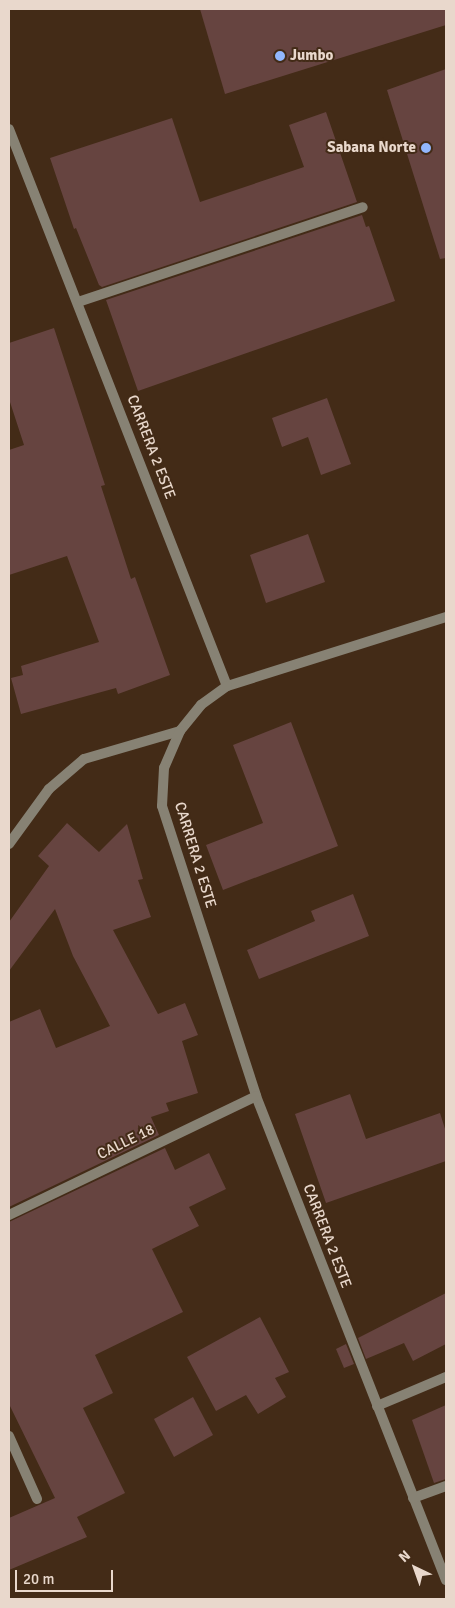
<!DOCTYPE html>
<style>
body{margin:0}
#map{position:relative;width:455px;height:1608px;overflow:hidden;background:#432b17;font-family:Signika,sans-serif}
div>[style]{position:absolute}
.building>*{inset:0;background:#664440}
.lane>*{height:10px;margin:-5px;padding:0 5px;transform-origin:5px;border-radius:5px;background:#878274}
.street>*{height:10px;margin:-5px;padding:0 5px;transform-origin:5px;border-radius:5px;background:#878274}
.dots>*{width:14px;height:14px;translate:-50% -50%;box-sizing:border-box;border:2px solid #432b17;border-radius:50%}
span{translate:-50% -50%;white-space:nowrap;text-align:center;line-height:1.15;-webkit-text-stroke:4px #432b17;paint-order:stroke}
.poi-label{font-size:15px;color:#e9d8cc;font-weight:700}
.left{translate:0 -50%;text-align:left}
.right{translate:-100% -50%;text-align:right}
.street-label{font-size:15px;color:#e9d8cc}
.frame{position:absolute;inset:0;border:10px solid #e9d8cc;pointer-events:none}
.north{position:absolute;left:390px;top:1543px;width:50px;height:50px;-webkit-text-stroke:4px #432b17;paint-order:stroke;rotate:318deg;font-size:14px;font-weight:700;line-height:20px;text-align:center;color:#e9d8cc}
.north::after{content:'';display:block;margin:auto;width:18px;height:22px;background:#e9d8cc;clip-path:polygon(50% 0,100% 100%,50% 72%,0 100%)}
.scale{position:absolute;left:15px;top:1570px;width:98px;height:22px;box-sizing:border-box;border:2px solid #e9d8cc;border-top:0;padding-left:6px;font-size:15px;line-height:18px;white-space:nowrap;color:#e9d8cc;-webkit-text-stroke:4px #432b17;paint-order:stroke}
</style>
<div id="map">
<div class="building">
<div style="clip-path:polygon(200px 9px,446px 9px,446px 25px,225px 94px)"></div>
<div style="clip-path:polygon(446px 69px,446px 258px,440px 259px,387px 90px)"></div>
<div style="clip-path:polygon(326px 112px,357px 202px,102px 287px,99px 285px,76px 228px,74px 229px,50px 158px,172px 118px,200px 202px,304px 167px,289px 125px)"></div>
<div style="clip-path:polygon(362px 215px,366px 227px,369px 226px,395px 301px,138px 391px,106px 300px)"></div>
<div style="clip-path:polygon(54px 328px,105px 485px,101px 486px,131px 579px,135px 577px,170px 675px,118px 694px,116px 688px,21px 714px,11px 678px,23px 675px,21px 666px,99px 642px,67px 556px,9px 575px,9px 450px,24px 445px,9px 399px,9px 343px)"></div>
<div style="clip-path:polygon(327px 398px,351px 464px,321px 475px,308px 437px,282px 447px,272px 418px)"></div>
<div style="clip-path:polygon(308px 534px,325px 582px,266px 603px,250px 555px)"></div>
<div style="clip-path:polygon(291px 722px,338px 846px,223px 890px,206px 845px,263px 823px,233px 745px)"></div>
<div style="clip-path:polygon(67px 823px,99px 852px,127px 824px,143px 879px,138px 880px,151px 917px,113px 930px,158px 1014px,185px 1003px,198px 1035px,182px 1041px,198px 1093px,166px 1103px,169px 1111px,151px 1117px,159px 1135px,9px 1207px,9px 1022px,40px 1009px,56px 1048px,110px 1026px,73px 956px,55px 909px,9px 971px,9px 922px,49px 866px,38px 856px)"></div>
<div style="clip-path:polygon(353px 894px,369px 936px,259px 979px,247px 950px,315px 921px,311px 911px)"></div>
<div style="clip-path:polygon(350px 1094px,366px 1139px,440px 1113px,446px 1132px,446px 1161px,326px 1203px,295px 1114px)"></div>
<div style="clip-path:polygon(165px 1148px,175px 1170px,209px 1153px,226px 1189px,189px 1207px,199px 1226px,152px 1249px,183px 1312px,95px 1355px,113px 1393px,83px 1408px,125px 1493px,77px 1517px,87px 1537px,9px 1570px,9px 1518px,55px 1498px,9px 1404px,9px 1222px)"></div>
<div style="clip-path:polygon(446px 1293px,446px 1344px,413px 1361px,404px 1343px,366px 1359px,358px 1338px)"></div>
<div style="clip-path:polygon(260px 1317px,289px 1372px,275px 1378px,286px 1397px,258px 1414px,246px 1395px,216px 1411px,187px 1357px)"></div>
<div style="clip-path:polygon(346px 1344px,354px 1364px,344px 1368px,336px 1349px)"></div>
<div style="clip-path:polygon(193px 1397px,213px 1435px,174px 1457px,154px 1419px)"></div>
<div style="clip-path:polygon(446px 1405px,446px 1479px,434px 1483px,412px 1420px)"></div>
</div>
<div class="lane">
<div style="left:78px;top:302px;width:300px;rotate:-18.4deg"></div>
<div style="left:9px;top:844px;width:68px;rotate:-54deg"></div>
<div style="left:49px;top:789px;width:46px;rotate:-40.6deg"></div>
<div style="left:84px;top:759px;width:100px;rotate:-16.3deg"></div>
</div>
<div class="street">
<div style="left:9px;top:129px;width:598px;rotate:68.63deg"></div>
<div style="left:446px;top:617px;width:230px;rotate:162.5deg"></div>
<div style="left:227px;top:686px;width:32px;rotate:144deg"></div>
<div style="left:201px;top:705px;width:33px;rotate:129deg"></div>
<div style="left:180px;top:731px;width:40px;rotate:113.4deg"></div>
<div style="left:164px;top:768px;width:38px;rotate:93deg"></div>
<div style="left:162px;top:806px;width:305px;rotate:72deg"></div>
<div style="left:256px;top:1096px;width:520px;rotate:68.57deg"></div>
<div style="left:9px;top:1215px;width:274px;rotate:-25.7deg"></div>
<div style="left:377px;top:1406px;width:75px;rotate:-22.8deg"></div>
<div style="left:9px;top:1436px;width:69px;rotate:66deg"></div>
<div style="left:413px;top:1498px;width:35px;rotate:-20deg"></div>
</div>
<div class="dots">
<div style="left:280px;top:56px;background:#92b7fd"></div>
<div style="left:426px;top:148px;background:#92b7fd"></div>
</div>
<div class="poi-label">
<span class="left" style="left:290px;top:56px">Jumbo</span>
<span class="right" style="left:416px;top:148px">Sabana Norte</span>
</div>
<div class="street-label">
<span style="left:151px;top:447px;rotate:69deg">CARRERA 2 ESTE</span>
<span style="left:195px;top:855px;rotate:73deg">CARRERA 2 ESTE</span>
<span style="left:126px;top:1142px;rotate:-26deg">CALLE 18</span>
<span style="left:327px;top:1236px;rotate:69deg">CARRERA 2 ESTE</span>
</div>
<div class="frame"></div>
<div class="north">N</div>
<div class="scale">20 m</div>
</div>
